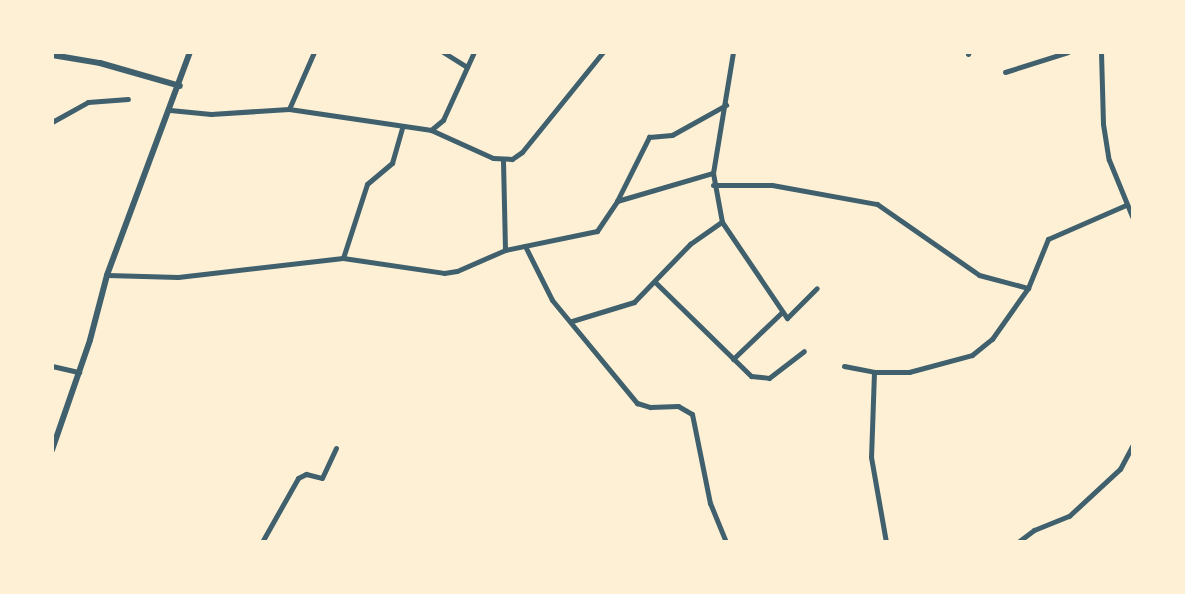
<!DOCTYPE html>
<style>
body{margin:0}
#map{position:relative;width:1185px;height:594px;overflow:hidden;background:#fdf0d5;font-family:"Golos Text",sans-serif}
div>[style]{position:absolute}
.minor>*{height:5px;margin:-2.5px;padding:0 2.5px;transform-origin:2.5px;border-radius:2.5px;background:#3f606c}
.tertiary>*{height:6px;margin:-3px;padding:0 3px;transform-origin:3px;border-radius:3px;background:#3f606c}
span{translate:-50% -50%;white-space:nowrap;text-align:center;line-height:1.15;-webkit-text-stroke:4.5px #fdf0d5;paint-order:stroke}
.frame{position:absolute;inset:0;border:54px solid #fdf0d5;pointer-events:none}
</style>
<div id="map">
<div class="minor">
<div style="left:443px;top:52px;width:28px;rotate:32deg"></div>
<div style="left:1101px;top:52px;width:72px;rotate:88.4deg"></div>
<div style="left:1103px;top:124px;width:36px;rotate:81deg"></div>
<div style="left:1109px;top:160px;width:61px;rotate:67.7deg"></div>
<div style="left:968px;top:54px;width:2px;rotate:-63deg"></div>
<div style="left:1005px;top:72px;width:66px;rotate:-17.6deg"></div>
<div style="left:289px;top:109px;width:62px;rotate:-66.3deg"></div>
<div style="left:170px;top:110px;width:41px;rotate:5.6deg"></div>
<div style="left:211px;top:114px;width:78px;rotate:-3.7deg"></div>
<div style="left:289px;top:109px;width:144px;rotate:8.4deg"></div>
<div style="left:431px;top:130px;width:16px;rotate:-40deg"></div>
<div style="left:443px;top:120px;width:75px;rotate:-65.5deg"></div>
<div style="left:52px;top:122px;width:41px;rotate:-29.1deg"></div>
<div style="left:88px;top:102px;width:40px;rotate:-4.3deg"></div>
<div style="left:431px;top:130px;width:68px;rotate:24.3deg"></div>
<div style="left:493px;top:158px;width:19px;rotate:3deg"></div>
<div style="left:512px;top:159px;width:12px;rotate:-35deg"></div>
<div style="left:522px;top:152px;width:129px;rotate:-51deg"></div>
<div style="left:503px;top:161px;width:89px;rotate:88.7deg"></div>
<div style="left:713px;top:173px;width:50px;rotate:79.6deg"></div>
<div style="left:722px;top:222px;width:116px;rotate:55.9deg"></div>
<div style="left:787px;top:318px;width:42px;rotate:-45deg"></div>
<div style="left:713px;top:185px;width:59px"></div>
<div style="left:772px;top:185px;width:107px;rotate:10.3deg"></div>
<div style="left:877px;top:204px;width:124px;rotate:34.8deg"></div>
<div style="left:979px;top:275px;width:51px;rotate:14.9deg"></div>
<div style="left:617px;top:201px;width:72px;rotate:-63.4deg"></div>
<div style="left:649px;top:137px;width:23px;rotate:-5deg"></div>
<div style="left:672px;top:135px;width:62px;rotate:-29.1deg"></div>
<div style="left:525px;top:246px;width:60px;rotate:63.4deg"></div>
<div style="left:552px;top:300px;width:134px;rotate:50.5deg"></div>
<div style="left:637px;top:403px;width:14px;rotate:17deg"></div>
<div style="left:650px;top:407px;width:28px;rotate:-2deg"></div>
<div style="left:678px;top:406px;width:16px;rotate:30deg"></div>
<div style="left:692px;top:414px;width:91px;rotate:78.6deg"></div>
<div style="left:710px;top:503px;width:42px;rotate:67.7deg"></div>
<div style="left:343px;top:258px;width:78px;rotate:-72deg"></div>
<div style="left:367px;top:184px;width:33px;rotate:-40deg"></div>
<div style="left:392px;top:163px;width:37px;rotate:-74deg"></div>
<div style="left:107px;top:275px;width:71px;rotate:1.6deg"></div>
<div style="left:178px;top:277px;width:166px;rotate:-6.6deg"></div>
<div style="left:343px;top:258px;width:102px;rotate:8.4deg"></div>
<div style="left:444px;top:273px;width:13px;rotate:-9deg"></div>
<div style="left:457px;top:271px;width:52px;rotate:-23.6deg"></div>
<div style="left:505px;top:250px;width:94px;rotate:-11.7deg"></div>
<div style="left:597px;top:231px;width:36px;rotate:-56deg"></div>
<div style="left:617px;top:201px;width:100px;rotate:-16.3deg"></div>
<div style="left:713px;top:173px;width:123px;rotate:-80.6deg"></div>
<div style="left:656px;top:283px;width:133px;rotate:44.4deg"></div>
<div style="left:751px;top:376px;width:18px;rotate:6deg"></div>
<div style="left:769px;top:378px;width:44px;rotate:-37.6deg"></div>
<div style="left:572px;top:321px;width:65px;rotate:-17deg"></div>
<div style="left:634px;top:302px;width:81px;rotate:-46deg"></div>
<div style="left:690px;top:244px;width:39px;rotate:-35deg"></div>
<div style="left:733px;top:359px;width:68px;rotate:-43.8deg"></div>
<div style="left:52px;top:366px;width:28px;rotate:13deg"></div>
<div style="left:844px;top:366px;width:31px;rotate:11deg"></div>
<div style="left:874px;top:372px;width:35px"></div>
<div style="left:909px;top:372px;width:65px;rotate:-15.1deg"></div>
<div style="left:972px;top:355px;width:26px;rotate:-39deg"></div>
<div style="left:992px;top:339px;width:62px;rotate:-54.8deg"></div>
<div style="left:1028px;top:288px;width:53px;rotate:-67.8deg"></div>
<div style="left:1048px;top:239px;width:85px;rotate:-23.6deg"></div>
<div style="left:874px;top:372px;width:85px;rotate:92deg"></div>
<div style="left:871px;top:457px;width:86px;rotate:80deg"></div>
<div style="left:262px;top:542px;width:73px;rotate:-60.6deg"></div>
<div style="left:298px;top:478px;width:9px;rotate:-27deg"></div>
<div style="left:306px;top:474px;width:16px;rotate:14deg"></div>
<div style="left:322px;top:478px;width:33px;rotate:-65deg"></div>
<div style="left:1018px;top:542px;width:20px;rotate:-37deg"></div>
<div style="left:1034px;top:530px;width:38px;rotate:-22deg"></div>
<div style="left:1069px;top:516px;width:69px;rotate:-42.7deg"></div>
<div style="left:1120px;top:469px;width:26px;rotate:-62deg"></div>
</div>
<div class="tertiary">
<div style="left:52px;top:55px;width:49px;rotate:9.5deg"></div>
<div style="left:100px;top:63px;width:83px;rotate:16deg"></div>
<div style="left:52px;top:450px;width:116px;rotate:-70.9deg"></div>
<div style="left:90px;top:340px;width:67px;rotate:-75.3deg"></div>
<div style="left:107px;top:275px;width:238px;rotate:-69.6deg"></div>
</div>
<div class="frame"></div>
</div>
